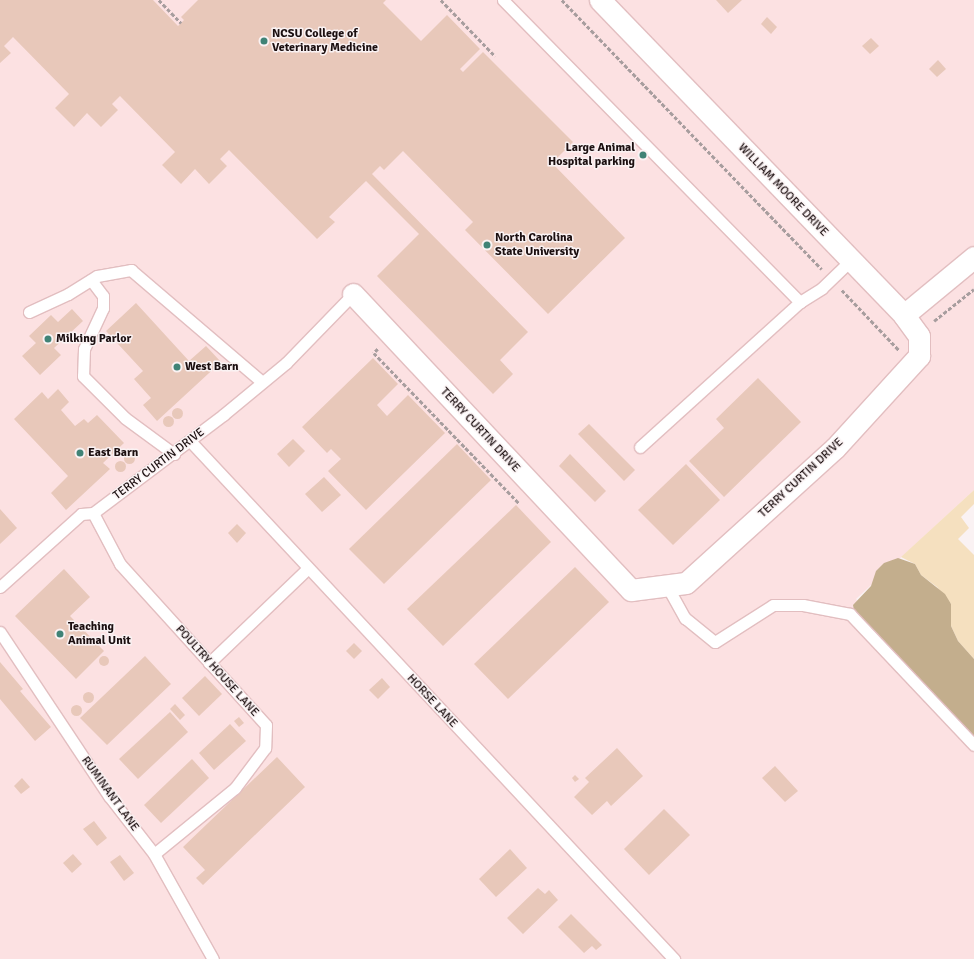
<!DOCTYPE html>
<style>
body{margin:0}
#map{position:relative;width:974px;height:959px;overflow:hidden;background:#faf2f3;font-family:Signika,sans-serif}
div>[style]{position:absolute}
.built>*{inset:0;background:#fce1e2}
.green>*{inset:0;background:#f5e0bf}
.forest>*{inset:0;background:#c3ae8d}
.building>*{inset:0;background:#e8c8ba}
.round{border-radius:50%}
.path>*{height:2.5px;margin-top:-1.25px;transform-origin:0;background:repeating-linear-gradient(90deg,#a79d9e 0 4px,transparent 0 6px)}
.roads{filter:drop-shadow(1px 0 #e2bec0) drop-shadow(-1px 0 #e2bec0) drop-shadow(0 1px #e2bec0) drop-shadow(0 -1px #e2bec0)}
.lane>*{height:11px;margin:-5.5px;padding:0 5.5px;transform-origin:5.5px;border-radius:5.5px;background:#fff}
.street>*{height:21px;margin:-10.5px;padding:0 10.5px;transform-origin:10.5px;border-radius:10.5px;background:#fff}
.dots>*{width:11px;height:11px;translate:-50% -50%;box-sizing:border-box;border:2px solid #faf2f3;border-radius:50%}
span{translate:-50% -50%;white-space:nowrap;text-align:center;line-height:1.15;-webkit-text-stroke:3px #faf2f3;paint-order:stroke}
.poi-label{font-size:12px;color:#1b0f10;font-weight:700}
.left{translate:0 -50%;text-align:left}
.right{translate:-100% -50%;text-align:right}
.street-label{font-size:12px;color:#1b0f10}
</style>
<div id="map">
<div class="built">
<div style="clip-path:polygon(0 0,974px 0,974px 490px,856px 599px,974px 725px,974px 959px,0 959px)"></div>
</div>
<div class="green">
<div style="clip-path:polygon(974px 490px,974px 504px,961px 517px,969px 528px,958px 539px,974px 555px,974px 659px,958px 641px,951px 626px,951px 604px,937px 587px,921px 575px,915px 564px,901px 557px)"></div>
</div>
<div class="forest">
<div style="clip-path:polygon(898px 558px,915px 564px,921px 575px,945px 594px,951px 604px,951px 626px,958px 641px,974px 659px,974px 737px,854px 610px,853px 605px,871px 586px,876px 571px,884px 563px)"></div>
</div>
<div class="building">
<div style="clip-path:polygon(0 0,153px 0,178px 26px,184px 20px,181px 17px,198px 0,386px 0,383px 3px,421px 41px,447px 15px,480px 49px,460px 69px,463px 72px,483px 52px,573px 142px,552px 163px,625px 238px,548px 314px,465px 230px,473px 222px,403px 151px,384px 170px,380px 166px,372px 174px,528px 332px,500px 360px,513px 374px,493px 394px,377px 276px,419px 234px,366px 181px,329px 217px,335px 222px,317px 239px,229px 150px,220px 159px,227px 166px,209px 184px,195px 169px,181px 184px,162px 165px,175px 152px,120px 96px,112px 104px,118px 110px,101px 127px,87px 113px,74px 127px,55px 108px,69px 94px,13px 37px,4px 46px,11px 53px,0 63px)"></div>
<div style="clip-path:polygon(716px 0,742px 0,728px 13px)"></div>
<div style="clip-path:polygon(767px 17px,777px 27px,771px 34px,761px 24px)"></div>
<div style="clip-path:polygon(871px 38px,879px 46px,870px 54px,862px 46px)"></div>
<div style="clip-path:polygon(938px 60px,946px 69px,937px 77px,929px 69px)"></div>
<div style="clip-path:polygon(136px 303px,189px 361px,206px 346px,221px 362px,157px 421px,143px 405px,151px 398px,134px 379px,143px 371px,106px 331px)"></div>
<div style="clip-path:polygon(72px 309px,83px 321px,54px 348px,61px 355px,40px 375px,22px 356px,36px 343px,29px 336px,51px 315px,58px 322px)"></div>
<div style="clip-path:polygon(373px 358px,398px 384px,377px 405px,387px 416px,408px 395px,445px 433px,366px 510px,328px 471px,341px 459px,331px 449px,327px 453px,302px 427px)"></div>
<div style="clip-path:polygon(758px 378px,801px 422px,724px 497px,689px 461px,724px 428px,716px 419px)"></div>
<div style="clip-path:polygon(58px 389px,69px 402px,61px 410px,75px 426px,84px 419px,88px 423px,97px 415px,124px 443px,103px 463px,110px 469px,66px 510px,51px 493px,68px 476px,14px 419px,42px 392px,48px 399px)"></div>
<div class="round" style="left:171.5px;top:407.5px;width:11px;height:11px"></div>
<div class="round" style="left:162.5px;top:415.5px;width:11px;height:11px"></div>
<div style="clip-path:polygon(589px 424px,635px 470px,624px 481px,578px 434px)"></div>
<div style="clip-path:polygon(293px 439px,305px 451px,289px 467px,277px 454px)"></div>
<div style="clip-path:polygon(457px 444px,491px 480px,384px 584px,349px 549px)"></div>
<div class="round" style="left:123.5px;top:452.5px;width:11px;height:11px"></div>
<div style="clip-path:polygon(570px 454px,606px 491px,595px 502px,559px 466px)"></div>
<div class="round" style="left:114.5px;top:460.5px;width:11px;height:11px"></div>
<div style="clip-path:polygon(686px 464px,720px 500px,673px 545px,638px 510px)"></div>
<div style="clip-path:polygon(324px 477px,341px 495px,322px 512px,305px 494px)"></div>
<div style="clip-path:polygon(516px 505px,551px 542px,443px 646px,407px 609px)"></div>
<div style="clip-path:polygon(0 509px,17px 528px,0 544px)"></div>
<div style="clip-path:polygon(237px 524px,246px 533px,237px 543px,228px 533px)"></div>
<div style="clip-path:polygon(575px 567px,609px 602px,508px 699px,474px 664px)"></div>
<div style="clip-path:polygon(64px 569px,90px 597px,70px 616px,104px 651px,76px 679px,15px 616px)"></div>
<div style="clip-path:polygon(354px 643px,362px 651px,354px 659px,346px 651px)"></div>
<div style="clip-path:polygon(145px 656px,171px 684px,107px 745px,80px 718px)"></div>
<div class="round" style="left:99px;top:656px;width:10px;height:10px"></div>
<div style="clip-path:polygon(0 662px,23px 689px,20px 691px,51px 727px,35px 741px,0 699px)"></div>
<div style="clip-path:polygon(205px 676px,222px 694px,199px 716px,182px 698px)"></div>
<div style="clip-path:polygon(382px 678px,390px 687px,378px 699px,369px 690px)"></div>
<div class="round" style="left:82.5px;top:691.5px;width:11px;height:11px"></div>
<div style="clip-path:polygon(175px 704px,185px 715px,180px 720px,170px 709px)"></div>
<div class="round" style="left:70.5px;top:704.5px;width:11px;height:11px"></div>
<div style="clip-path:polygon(170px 712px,188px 732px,138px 779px,119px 759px)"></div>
<div style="clip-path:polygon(239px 717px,244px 723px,239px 727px,234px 721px)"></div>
<div style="clip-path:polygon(230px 724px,246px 741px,214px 770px,199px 753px)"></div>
<div style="clip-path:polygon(617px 748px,643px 776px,611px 806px,607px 801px,592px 815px,574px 797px,589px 782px,585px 778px)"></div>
<div style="clip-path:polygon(277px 757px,305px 787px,203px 885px,196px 878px,205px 870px,183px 847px)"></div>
<div style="clip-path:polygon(192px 759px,209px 778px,161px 823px,144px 805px)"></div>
<div style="clip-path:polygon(775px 766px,798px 791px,785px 802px,762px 778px)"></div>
<div style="clip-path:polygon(575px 775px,579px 779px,575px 782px,572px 778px)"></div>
<div style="clip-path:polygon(22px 778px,30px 787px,21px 794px,14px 786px)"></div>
<div style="clip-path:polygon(664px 809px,690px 835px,649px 875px,624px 849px)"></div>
<div style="clip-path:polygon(94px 821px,107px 838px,97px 846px,83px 829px)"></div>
<div style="clip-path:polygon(510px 849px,527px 868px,496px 897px,479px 879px)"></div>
<div style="clip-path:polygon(73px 854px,82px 864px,72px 873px,63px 863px)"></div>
<div style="clip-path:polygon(120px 855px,134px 873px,124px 881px,110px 862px)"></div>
<div style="clip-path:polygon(538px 888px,545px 894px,549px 890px,558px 900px,523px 934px,507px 918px)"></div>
<div style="clip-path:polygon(571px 914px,602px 945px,596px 950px,592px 946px,584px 953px,558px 927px)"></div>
</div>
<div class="path">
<div style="left:159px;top:0;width:32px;rotate:46deg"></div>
<div style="left:441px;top:0;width:78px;rotate:46deg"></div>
<div style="left:562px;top:0;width:374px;rotate:46deg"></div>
<div style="left:842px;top:290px;width:83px;rotate:46.5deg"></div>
<div style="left:934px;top:321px;width:51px;rotate:-38.7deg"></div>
<div style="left:378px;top:349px;width:6px;rotate:135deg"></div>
<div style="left:374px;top:353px;width:209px;rotate:46deg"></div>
</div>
<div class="roads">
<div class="lane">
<div style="left:503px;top:0;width:424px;rotate:45.5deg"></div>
<div style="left:800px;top:302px;width:26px;rotate:-32deg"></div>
<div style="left:822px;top:288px;width:40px;rotate:-44deg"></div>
<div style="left:91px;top:280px;width:20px;rotate:53deg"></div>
<div style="left:103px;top:296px;width:12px;rotate:90deg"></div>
<div style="left:103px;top:308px;width:45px;rotate:114.9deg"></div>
<div style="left:84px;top:349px;width:27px;rotate:92deg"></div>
<div style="left:83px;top:376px;width:59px;rotate:45deg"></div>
<div style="left:125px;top:418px;width:61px;rotate:36.3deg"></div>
<div style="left:29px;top:312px;width:43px;rotate:-24.8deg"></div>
<div style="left:68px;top:294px;width:34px;rotate:-32deg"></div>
<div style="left:97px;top:276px;width:35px;rotate:-10deg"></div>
<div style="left:131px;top:270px;width:172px;rotate:40.5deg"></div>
<div style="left:191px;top:442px;width:708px;rotate:46.95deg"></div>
<div style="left:640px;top:447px;width:216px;rotate:-42.2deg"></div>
<div style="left:93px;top:513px;width:58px;rotate:62.1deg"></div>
<div style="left:120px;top:564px;width:217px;rotate:47.8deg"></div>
<div style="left:266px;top:725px;width:23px;rotate:92deg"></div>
<div style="left:265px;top:748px;width:50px;rotate:126.9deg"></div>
<div style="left:235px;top:788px;width:104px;rotate:140.8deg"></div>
<div style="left:667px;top:586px;width:37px;rotate:61deg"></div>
<div style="left:685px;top:618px;width:38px;rotate:39deg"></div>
<div style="left:715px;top:642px;width:69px;rotate:-32.5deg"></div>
<div style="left:773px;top:605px;width:30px"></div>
<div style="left:803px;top:605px;width:48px;rotate:10.8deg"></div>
<div style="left:850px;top:614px;width:180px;rotate:46.6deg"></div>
<div style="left:0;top:587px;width:109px;rotate:-42deg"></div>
<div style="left:81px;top:514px;width:12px;rotate:-5deg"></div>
<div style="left:93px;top:513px;width:163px;rotate:-37deg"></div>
<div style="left:223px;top:415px;width:82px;rotate:-39.5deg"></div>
<div style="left:286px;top:363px;width:96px;rotate:-45.8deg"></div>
<div style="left:0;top:632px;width:197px;rotate:56.4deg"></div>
<div style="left:109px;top:796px;width:73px;rotate:52.2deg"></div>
<div style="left:154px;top:854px;width:120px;rotate:60.7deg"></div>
<div style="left:209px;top:663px;width:137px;rotate:-43.8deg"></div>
</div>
<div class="street">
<div style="left:600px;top:0;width:438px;rotate:46deg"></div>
<div style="left:904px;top:315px;width:91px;rotate:-39.6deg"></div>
<div style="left:353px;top:294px;width:406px;rotate:46.8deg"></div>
<div style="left:631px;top:590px;width:55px;rotate:-7.3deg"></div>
<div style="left:686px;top:583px;width:201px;rotate:-42.2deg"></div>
<div style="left:835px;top:448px;width:125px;rotate:-47.6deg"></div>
<div style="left:919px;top:356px;width:20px;rotate:-90deg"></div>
<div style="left:919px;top:336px;width:26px;rotate:-126deg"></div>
</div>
</div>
<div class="dots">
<div style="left:264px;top:41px;background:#408376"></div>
<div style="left:643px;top:155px;background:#408376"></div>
<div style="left:487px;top:245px;background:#408376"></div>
<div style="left:48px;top:339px;background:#408376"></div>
<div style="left:177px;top:367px;background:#408376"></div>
<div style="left:80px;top:453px;background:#408376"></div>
<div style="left:60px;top:634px;background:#408376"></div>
</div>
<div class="poi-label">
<span class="left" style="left:272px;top:41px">NCSU College of<br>Veterinary Medicine</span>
<span class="right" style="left:635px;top:155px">Large Animal<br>Hospital parking</span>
<span class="left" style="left:495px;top:245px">North Carolina<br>State University</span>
<span class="left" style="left:56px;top:339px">Milking Parlor</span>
<span class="left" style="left:185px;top:367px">West Barn</span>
<span class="left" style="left:88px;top:453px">East Barn</span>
<span class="left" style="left:68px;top:634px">Teaching<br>Animal Unit</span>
</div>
<div class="street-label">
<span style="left:783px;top:190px;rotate:46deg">WILLIAM MOORE DRIVE</span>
<span style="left:480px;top:430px;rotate:47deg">TERRY CURTIN DRIVE</span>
<span style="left:159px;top:464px;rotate:-37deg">TERRY CURTIN DRIVE</span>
<span style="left:801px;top:478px;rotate:-43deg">TERRY CURTIN DRIVE</span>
<span style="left:217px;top:671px;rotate:48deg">POULTRY HOUSE LANE</span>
<span style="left:432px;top:701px;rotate:47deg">HORSE LANE</span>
<span style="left:110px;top:794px;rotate:54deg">RUMINANT LANE</span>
</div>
</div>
